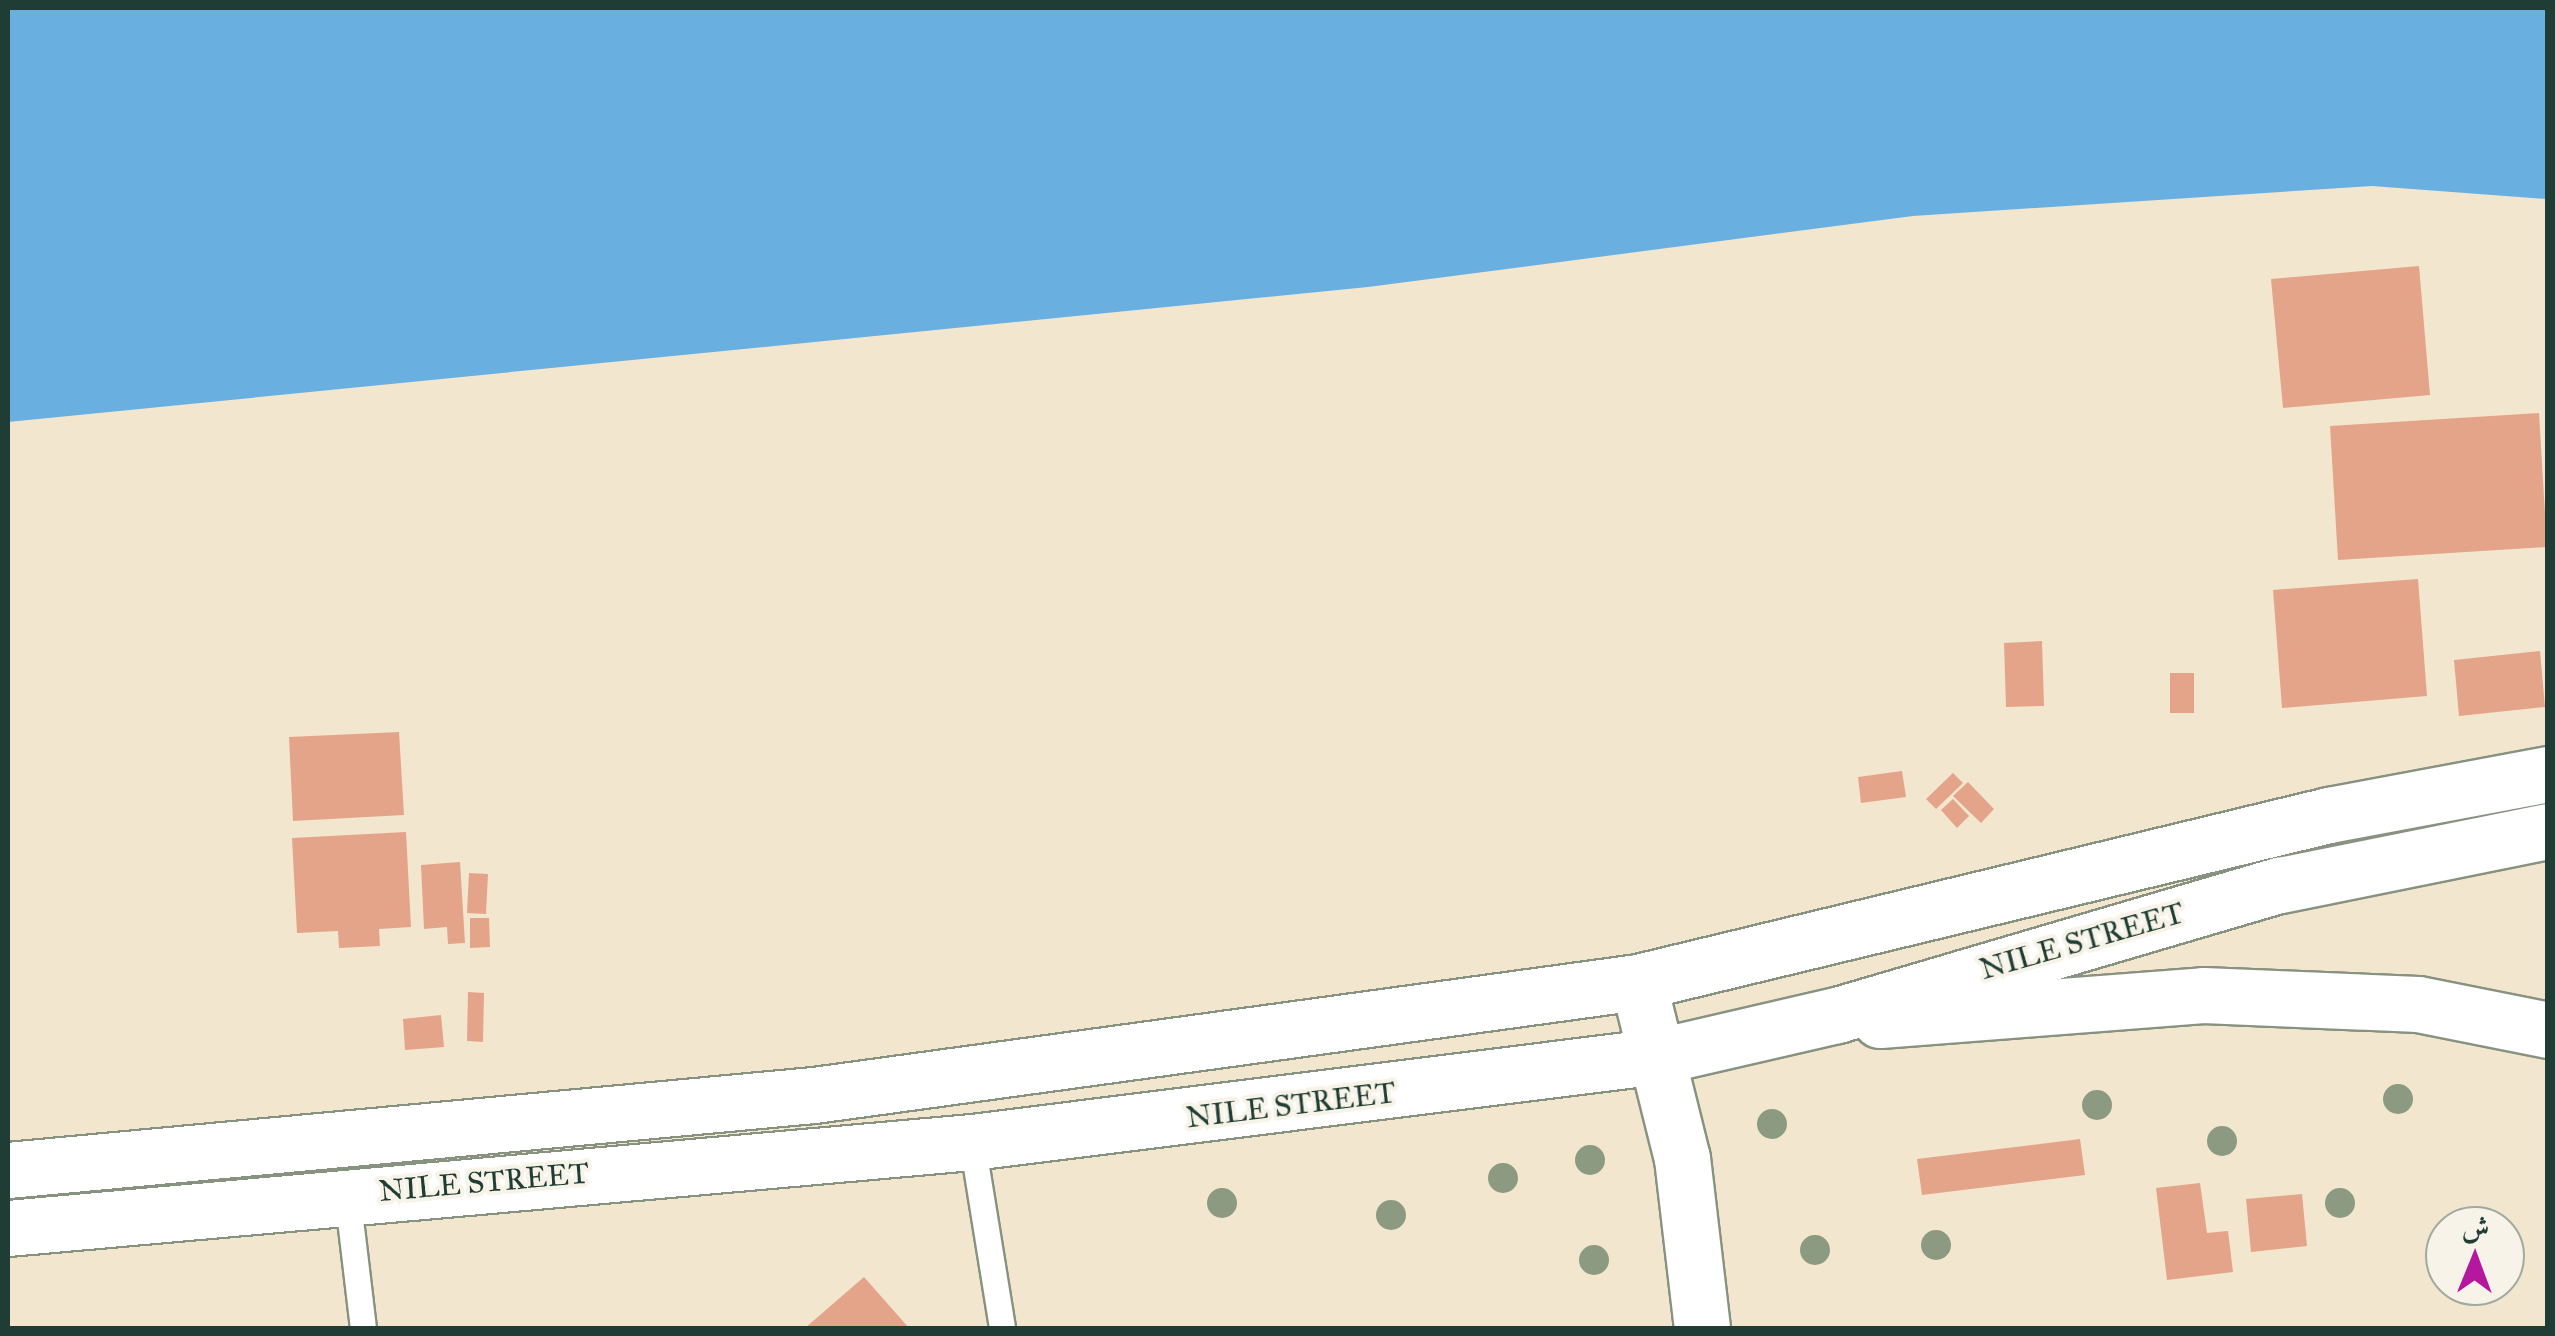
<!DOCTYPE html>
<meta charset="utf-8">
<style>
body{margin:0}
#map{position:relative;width:2555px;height:1336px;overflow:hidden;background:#f2e6ce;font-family:"IM FELL Great Primer",Amiri,serif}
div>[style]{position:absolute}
.water>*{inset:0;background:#69b0e0}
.building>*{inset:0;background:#e4a48a}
.roads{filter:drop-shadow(2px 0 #889281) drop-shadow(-2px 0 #889281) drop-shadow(0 2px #889281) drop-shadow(0 -2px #889281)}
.service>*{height:25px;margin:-12.5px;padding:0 12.5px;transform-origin:12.5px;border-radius:12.5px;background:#fff}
.secondary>*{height:55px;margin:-27.5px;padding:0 27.5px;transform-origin:27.5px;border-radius:27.5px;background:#fff}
.primary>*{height:55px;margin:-27.5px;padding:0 27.5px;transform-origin:27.5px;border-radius:27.5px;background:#fff}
.trees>*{width:30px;height:30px;margin:-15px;border-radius:50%;background:#8c9a82}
span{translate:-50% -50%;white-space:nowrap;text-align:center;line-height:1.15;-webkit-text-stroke:8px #f7f3e8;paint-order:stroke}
.street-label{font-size:30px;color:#1f3d34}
.frame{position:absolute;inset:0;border:10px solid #1f3d34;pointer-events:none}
.north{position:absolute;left:2425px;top:1206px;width:100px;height:100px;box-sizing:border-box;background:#f7f3e8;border:2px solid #a1aaa0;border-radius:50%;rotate:1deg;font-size:28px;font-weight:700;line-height:40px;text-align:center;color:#1f3d34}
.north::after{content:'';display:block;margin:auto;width:35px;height:45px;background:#b5179e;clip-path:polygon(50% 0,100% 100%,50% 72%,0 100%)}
</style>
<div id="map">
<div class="water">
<div style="clip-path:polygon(8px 8px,2547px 8px,2547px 199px,2372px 186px,1913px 216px,1368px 287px,8px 422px)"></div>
</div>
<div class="building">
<div style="clip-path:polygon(2419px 266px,2430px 395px,2283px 408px,2271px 279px)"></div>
<div style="clip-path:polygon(2539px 413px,2547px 547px,2338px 560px,2330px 426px)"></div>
<div style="clip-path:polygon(2418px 579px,2427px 696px,2282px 708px,2273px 590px)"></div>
<div style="clip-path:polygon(2042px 641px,2044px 706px,2006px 707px,2004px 643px)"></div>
<div style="clip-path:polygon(2540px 651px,2545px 707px,2459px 716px,2454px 660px)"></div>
<div style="clip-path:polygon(2170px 673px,2194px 673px,2194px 713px,2170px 713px)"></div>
<div style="clip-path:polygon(399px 732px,404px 815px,293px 821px,289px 737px)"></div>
<div style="clip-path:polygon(1902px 771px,1906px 797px,1861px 803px,1858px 777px)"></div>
<div style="clip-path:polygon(1953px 773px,1963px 783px,1936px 809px,1926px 799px)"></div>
<div style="clip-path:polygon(1968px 782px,1994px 809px,1981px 823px,1953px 796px)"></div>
<div style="clip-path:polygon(1953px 799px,1969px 816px,1957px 828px,1941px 810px)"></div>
<div style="clip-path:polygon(406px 832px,411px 927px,379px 929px,380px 946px,339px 948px,338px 931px,297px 933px,292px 838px)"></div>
<div style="clip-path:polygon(460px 862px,465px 943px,448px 944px,447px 927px,424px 929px,421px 865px)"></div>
<div style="clip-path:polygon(469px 873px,488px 874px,486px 914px,467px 913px)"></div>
<div style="clip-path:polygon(470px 918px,489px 918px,490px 947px,470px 948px)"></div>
<div style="clip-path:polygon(468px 992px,484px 993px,483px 1042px,467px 1041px)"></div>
<div style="clip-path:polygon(441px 1015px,444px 1047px,405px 1050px,403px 1019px)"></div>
<div style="clip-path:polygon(2080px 1139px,2085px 1175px,1922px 1195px,1917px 1159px)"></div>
<div style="clip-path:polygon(2200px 1183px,2207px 1233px,2228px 1231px,2233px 1272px,2167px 1280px,2156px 1188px)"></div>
<div style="clip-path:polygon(2302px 1194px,2307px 1246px,2251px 1252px,2246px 1199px)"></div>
<div style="clip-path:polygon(864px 1277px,909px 1328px,805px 1328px)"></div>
</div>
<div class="roads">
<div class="service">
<div style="left:972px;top:1142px;width:188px;rotate:80.8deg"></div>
<div style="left:347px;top:1194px;width:135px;rotate:83.2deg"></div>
</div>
<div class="secondary">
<div style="left:1638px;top:982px;width:181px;rotate:76deg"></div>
<div style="left:1682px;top:1158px;width:171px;rotate:83.3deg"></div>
</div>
<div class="primary">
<div style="left:1880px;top:1020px;width:324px;rotate:-4.4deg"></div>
<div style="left:2203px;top:995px;width:215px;rotate:2.4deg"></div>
<div style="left:2418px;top:1004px;width:133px;rotate:11.3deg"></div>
<div style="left:8px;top:1170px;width:809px;rotate:-5.32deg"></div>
<div style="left:814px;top:1095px;width:832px;rotate:-7.81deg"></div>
<div style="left:1638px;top:982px;width:711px;rotate:-13.59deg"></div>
<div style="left:2329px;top:815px;width:223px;rotate:-10.6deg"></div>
<div style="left:8px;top:1228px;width:968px;rotate:-5.1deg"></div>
<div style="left:972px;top:1142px;width:692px;rotate:-7.14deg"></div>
<div style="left:1659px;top:1056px;width:183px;rotate:-13deg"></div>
<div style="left:1837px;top:1015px;width:462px;rotate:-16.4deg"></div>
<div style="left:2280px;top:885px;width:273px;rotate:-11.4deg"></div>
</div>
</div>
<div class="trees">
<div style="left:2398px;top:1099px"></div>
<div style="left:2097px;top:1105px"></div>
<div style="left:1772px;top:1124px"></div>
<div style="left:2222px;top:1141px"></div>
<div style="left:1590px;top:1160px"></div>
<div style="left:1503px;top:1178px"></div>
<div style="left:1222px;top:1203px"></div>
<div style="left:2340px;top:1203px"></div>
<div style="left:1391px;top:1215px"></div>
<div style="left:1936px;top:1245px"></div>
<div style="left:1815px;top:1250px"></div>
<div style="left:1594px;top:1260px"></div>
</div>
<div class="street-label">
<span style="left:2082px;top:941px;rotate:-16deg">NILE STREET</span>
<span style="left:1291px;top:1105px;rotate:-7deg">NILE STREET</span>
<span style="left:484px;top:1182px;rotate:-5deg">NILE STREET</span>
</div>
<div class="frame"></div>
<div class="north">ش</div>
</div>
